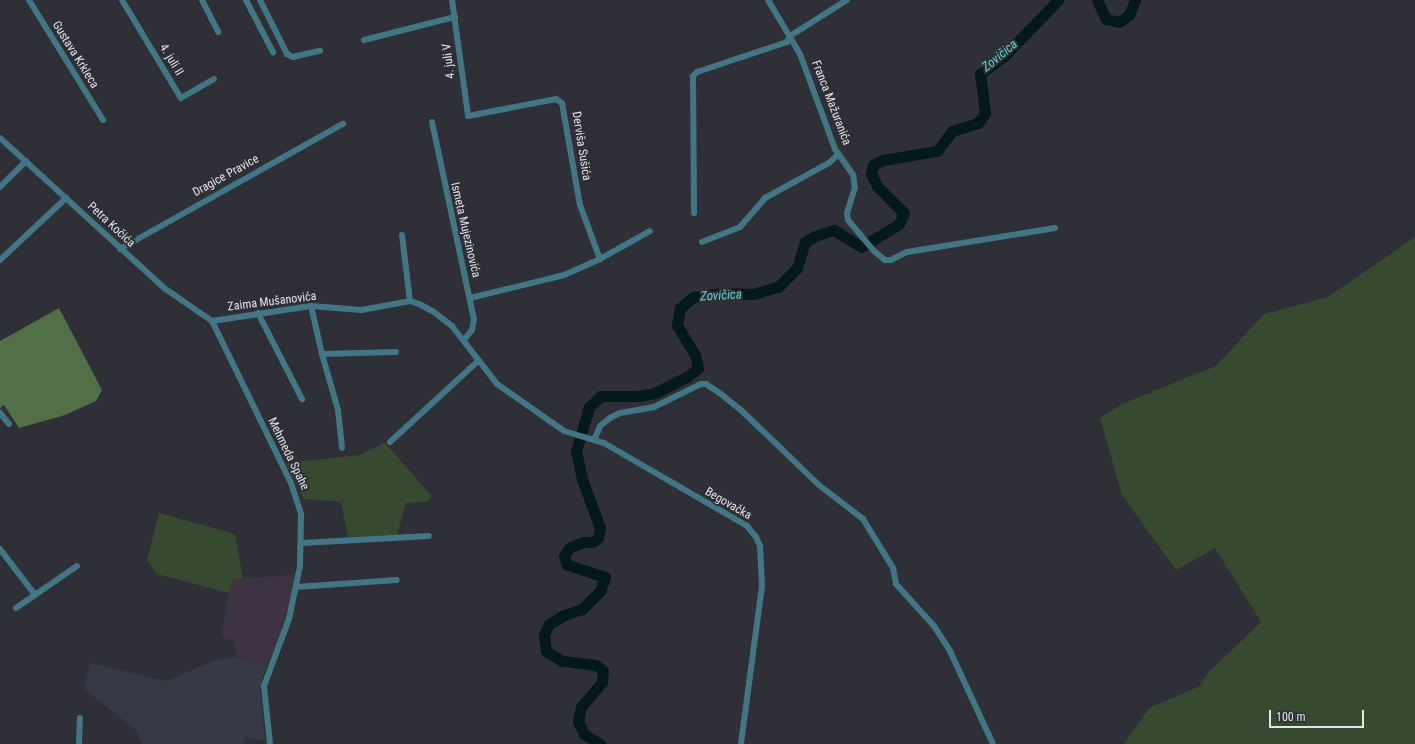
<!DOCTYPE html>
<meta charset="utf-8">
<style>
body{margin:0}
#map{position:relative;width:1415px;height:744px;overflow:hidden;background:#2e2f37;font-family:"Roboto Condensed",sans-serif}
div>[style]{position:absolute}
.built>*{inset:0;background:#383946}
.medical>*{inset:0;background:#3e3342}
.green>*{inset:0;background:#354a2e}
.forest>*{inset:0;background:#527047}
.river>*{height:11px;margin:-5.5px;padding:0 5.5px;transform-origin:5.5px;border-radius:5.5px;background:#04191a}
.minor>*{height:6px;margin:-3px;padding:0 3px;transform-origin:3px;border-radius:3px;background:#437684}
span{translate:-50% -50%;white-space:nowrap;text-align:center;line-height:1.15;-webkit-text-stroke:4px #2e2f37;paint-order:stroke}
.street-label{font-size:12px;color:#e3e3e8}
.water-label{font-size:13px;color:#65d3d5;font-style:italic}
.scale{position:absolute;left:1269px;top:710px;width:95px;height:18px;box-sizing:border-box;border:2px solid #e3e3e8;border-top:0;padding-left:5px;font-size:12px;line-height:14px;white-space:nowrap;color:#e3e3e8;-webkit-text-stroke:3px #2e2f37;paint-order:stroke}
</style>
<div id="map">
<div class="built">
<div style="clip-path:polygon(237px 657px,266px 666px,260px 687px,265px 741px,245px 737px,243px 744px,142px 744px,136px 730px,84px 689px,90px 663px,166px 681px,216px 660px)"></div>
</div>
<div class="medical">
<div style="clip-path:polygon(294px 575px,293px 592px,281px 637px,266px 666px,237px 657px,233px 641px,221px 637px,231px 579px)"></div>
</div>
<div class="green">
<div style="clip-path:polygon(1415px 237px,1415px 744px,1124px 744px,1149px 708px,1200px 686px,1208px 673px,1261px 622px,1215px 548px,1176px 570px,1122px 495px,1100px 418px,1122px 404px,1216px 366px,1264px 314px,1328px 297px)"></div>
<div style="clip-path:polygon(385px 443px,431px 495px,428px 502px,406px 503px,397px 535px,348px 537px,341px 502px,304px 499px,286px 463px,360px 455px)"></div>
<div style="clip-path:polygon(159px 513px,235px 534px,243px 579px,232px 579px,229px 593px,157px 574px,147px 560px)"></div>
</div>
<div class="forest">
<div style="clip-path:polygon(59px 308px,102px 390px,96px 401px,65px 415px,19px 428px,4px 405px,0 408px,0 341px)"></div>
</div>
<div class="river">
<div style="left:1097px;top:0;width:21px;rotate:65deg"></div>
<div style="left:1106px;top:19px;width:13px;rotate:13deg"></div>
<div style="left:1119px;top:22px;width:12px;rotate:-35deg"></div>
<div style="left:1129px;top:15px;width:16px;rotate:-68deg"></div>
<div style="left:600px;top:744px;width:19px;rotate:-148deg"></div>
<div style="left:584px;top:734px;width:14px;rotate:-115deg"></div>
<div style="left:578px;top:721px;width:14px;rotate:-78deg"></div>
<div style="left:581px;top:707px;width:33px;rotate:-50deg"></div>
<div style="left:602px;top:682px;width:11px;rotate:-85deg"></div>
<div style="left:603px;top:671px;width:9px;rotate:-139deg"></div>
<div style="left:596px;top:665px;width:34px;rotate:-173deg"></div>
<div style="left:562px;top:661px;width:19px;rotate:-148deg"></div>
<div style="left:546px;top:651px;width:16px;rotate:-97deg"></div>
<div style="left:544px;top:635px;width:12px;rotate:-66deg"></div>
<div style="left:549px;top:624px;width:17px;rotate:-31deg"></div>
<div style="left:564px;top:615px;width:19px;rotate:-18deg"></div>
<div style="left:582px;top:609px;width:25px;rotate:-45deg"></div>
<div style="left:600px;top:591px;width:15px;rotate:-70deg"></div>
<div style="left:605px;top:577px;width:40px;rotate:-162deg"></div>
<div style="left:567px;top:565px;width:9px;rotate:-108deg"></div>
<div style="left:564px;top:556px;width:9px;rotate:-58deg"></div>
<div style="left:569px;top:548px;width:15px;rotate:-23deg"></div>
<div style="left:583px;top:542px;width:9px"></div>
<div style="left:592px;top:542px;width:7px;rotate:-34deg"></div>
<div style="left:598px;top:538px;width:10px;rotate:-79deg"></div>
<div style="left:600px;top:528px;width:52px;rotate:-110.2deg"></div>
<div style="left:582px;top:479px;width:29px;rotate:-102deg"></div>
<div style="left:576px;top:451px;width:46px;rotate:-73.5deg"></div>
<div style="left:589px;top:407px;width:16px;rotate:-43deg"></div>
<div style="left:601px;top:396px;width:37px"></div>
<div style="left:638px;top:396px;width:17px;rotate:-10deg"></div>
<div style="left:655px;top:393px;width:36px;rotate:-27deg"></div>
<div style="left:687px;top:377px;width:14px;rotate:-39deg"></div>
<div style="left:698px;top:368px;width:13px;rotate:-103deg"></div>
<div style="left:695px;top:355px;width:35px;rotate:-121deg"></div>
<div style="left:677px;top:325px;width:17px;rotate:-80deg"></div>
<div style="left:680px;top:308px;width:17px;rotate:-40deg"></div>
<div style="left:693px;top:297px;width:30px;rotate:-8deg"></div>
<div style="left:723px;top:293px;width:30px;rotate:2deg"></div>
<div style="left:753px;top:294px;width:26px;rotate:-16deg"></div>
<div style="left:778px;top:287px;width:27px;rotate:-45deg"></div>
<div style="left:797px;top:268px;width:27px;rotate:-73deg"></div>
<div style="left:805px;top:242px;width:12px;rotate:-31deg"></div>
<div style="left:815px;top:236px;width:20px;rotate:-18deg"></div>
<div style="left:834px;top:230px;width:32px;rotate:32deg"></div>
<div style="left:861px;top:247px;width:44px;rotate:-31.2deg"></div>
<div style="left:899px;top:224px;width:12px;rotate:-66deg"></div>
<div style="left:904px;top:213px;width:38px;rotate:-135deg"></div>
<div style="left:877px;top:186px;width:14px;rotate:-115deg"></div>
<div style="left:871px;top:173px;width:8px;rotate:-76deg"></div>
<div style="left:873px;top:165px;width:11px;rotate:-27deg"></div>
<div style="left:883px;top:160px;width:55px;rotate:-9.5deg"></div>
<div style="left:937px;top:151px;width:25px;rotate:-53deg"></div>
<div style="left:952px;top:131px;width:27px;rotate:-17deg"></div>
<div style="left:978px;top:123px;width:12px;rotate:-55deg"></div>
<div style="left:985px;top:113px;width:39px;rotate:-97deg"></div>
<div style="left:980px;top:74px;width:30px;rotate:-37deg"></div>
<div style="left:1004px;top:56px;width:78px;rotate:-46deg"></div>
</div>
<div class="minor">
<div style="left:29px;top:0;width:141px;rotate:58.3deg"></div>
<div style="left:122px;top:0;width:114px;rotate:59deg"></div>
<div style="left:181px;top:98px;width:38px;rotate:-30deg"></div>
<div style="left:202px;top:0;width:36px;rotate:63deg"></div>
<div style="left:246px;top:0;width:59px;rotate:62.6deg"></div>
<div style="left:260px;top:0;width:60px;rotate:63.4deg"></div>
<div style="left:287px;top:54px;width:7px;rotate:27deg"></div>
<div style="left:293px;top:57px;width:28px;rotate:-13deg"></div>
<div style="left:452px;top:0;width:117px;rotate:82.1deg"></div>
<div style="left:468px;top:116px;width:90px;rotate:-10.9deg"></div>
<div style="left:556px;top:99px;width:7px;rotate:34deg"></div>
<div style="left:562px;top:103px;width:104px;rotate:80deg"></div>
<div style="left:580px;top:205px;width:58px;rotate:69.7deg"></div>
<div style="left:768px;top:0;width:63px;rotate:59.3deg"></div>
<div style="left:800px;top:54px;width:101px;rotate:69.8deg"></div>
<div style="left:835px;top:149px;width:32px;rotate:55deg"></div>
<div style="left:853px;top:175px;width:12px;rotate:81deg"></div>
<div style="left:855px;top:187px;width:27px;rotate:107deg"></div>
<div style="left:847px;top:213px;width:7px;rotate:82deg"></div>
<div style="left:848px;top:220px;width:40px;rotate:50deg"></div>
<div style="left:874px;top:251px;width:14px;rotate:39deg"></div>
<div style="left:885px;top:260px;width:6px"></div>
<div style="left:891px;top:260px;width:18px;rotate:-27deg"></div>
<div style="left:907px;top:252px;width:150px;rotate:-9.2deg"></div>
<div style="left:364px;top:40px;width:94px;rotate:-14.2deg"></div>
<div style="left:432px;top:122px;width:201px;rotate:78deg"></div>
<div style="left:474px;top:319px;width:11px;rotate:100deg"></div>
<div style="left:472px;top:330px;width:13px;rotate:129deg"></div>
<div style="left:0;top:138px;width:222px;rotate:42.4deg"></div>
<div style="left:164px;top:288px;width:58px;rotate:34.5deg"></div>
<div style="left:212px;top:321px;width:180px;rotate:64deg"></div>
<div style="left:291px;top:483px;width:33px;rotate:72deg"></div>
<div style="left:301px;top:514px;width:52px;rotate:91.1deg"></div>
<div style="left:300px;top:566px;width:54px;rotate:101.7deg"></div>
<div style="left:289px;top:619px;width:72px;rotate:110.5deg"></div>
<div style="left:264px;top:686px;width:58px;rotate:84.1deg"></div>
<div style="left:0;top:187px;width:37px;rotate:-45deg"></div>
<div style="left:694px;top:213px;width:137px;rotate:-90.4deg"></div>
<div style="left:693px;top:76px;width:6px;rotate:-45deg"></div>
<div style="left:697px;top:72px;width:95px;rotate:-18.4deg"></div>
<div style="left:787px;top:42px;width:7px;rotate:-63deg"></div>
<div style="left:790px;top:36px;width:67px;rotate:-32.3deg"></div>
<div style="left:402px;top:235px;width:66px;rotate:83.1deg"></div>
<div style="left:702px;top:242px;width:41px;rotate:-21.5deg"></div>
<div style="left:740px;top:227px;width:38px;rotate:-49deg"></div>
<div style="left:765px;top:198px;width:73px;rotate:-28.7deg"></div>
<div style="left:829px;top:163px;width:13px;rotate:-42deg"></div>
<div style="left:120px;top:249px;width:256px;rotate:-29.3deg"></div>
<div style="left:0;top:260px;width:91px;rotate:-43.2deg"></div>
<div style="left:470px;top:298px;width:97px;rotate:-13.7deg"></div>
<div style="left:564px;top:275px;width:39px;rotate:-24deg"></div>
<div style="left:600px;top:259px;width:57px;rotate:-29.2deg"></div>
<div style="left:311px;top:306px;width:49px;rotate:77.1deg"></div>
<div style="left:322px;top:354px;width:58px;rotate:74.1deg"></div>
<div style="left:338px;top:410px;width:38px;rotate:84deg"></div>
<div style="left:258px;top:313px;width:97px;rotate:62.9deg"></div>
<div style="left:212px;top:321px;width:100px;rotate:-8.6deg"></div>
<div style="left:311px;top:306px;width:51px;rotate:4.5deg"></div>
<div style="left:362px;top:310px;width:49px;rotate:-10.6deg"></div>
<div style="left:410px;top:301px;width:9px;rotate:18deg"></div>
<div style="left:419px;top:304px;width:17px;rotate:28deg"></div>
<div style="left:434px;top:312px;width:23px;rotate:38deg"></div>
<div style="left:452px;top:326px;width:73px;rotate:52.2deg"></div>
<div style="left:497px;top:384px;width:82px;rotate:35deg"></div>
<div style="left:564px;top:431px;width:42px;rotate:16.7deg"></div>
<div style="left:604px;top:443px;width:165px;rotate:30.1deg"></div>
<div style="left:747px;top:526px;width:14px;rotate:51deg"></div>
<div style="left:756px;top:537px;width:10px;rotate:66deg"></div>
<div style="left:760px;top:546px;width:40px;rotate:87.1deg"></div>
<div style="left:762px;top:586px;width:159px;rotate:97.6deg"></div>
<div style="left:322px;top:354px;width:74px;rotate:-1.5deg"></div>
<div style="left:0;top:413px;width:14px;rotate:51deg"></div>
<div style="left:595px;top:438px;width:13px;rotate:-67deg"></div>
<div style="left:600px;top:426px;width:13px;rotate:-39deg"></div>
<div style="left:610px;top:418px;width:11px;rotate:-27deg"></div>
<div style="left:620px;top:413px;width:35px;rotate:-10deg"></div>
<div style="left:654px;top:407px;width:52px;rotate:-26.1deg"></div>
<div style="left:701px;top:384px;width:5px"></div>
<div style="left:706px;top:384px;width:18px;rotate:34deg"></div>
<div style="left:721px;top:394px;width:26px;rotate:39deg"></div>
<div style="left:741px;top:410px;width:108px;rotate:43.9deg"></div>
<div style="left:819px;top:485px;width:56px;rotate:37.7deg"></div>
<div style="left:863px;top:519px;width:57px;rotate:58.5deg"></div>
<div style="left:893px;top:568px;width:16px;rotate:79deg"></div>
<div style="left:896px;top:584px;width:57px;rotate:47.9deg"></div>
<div style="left:934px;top:626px;width:30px;rotate:57deg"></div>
<div style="left:950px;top:651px;width:102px;rotate:65.2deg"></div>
<div style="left:390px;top:442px;width:120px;rotate:-42.6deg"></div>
<div style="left:302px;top:543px;width:127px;rotate:-3.2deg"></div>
<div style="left:0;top:549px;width:58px;rotate:52.7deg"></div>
<div style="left:296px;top:587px;width:101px;rotate:-4deg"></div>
<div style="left:16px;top:608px;width:74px;rotate:-34.5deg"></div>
<div style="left:79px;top:744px;width:26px;rotate:-88deg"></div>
</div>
<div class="street-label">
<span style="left:75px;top:55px;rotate:58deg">Gustava Krkleca</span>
<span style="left:171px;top:60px;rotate:59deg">4. juli II</span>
<span style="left:449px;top:61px;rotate:-97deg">4. juli V</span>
<span style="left:831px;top:103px;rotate:69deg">Franca Mažuranića</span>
<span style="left:581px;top:146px;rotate:81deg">Derviša Sušića</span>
<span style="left:226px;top:176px;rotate:-29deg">Dragice Pravice</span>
<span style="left:111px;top:225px;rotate:43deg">Petra Kočića</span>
<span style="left:465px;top:230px;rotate:77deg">Ismeta Mujezinovića</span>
<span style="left:272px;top:302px;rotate:-7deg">Zaima Mušanovića</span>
<span style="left:288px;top:454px;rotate:64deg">Mehmeda Spahe</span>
<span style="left:728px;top:504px;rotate:30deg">Begovačka</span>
</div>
<div class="water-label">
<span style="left:1000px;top:56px;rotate:-40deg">Zovičica</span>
<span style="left:721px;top:296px;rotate:-3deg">Zovičica</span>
</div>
<div class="scale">100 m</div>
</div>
